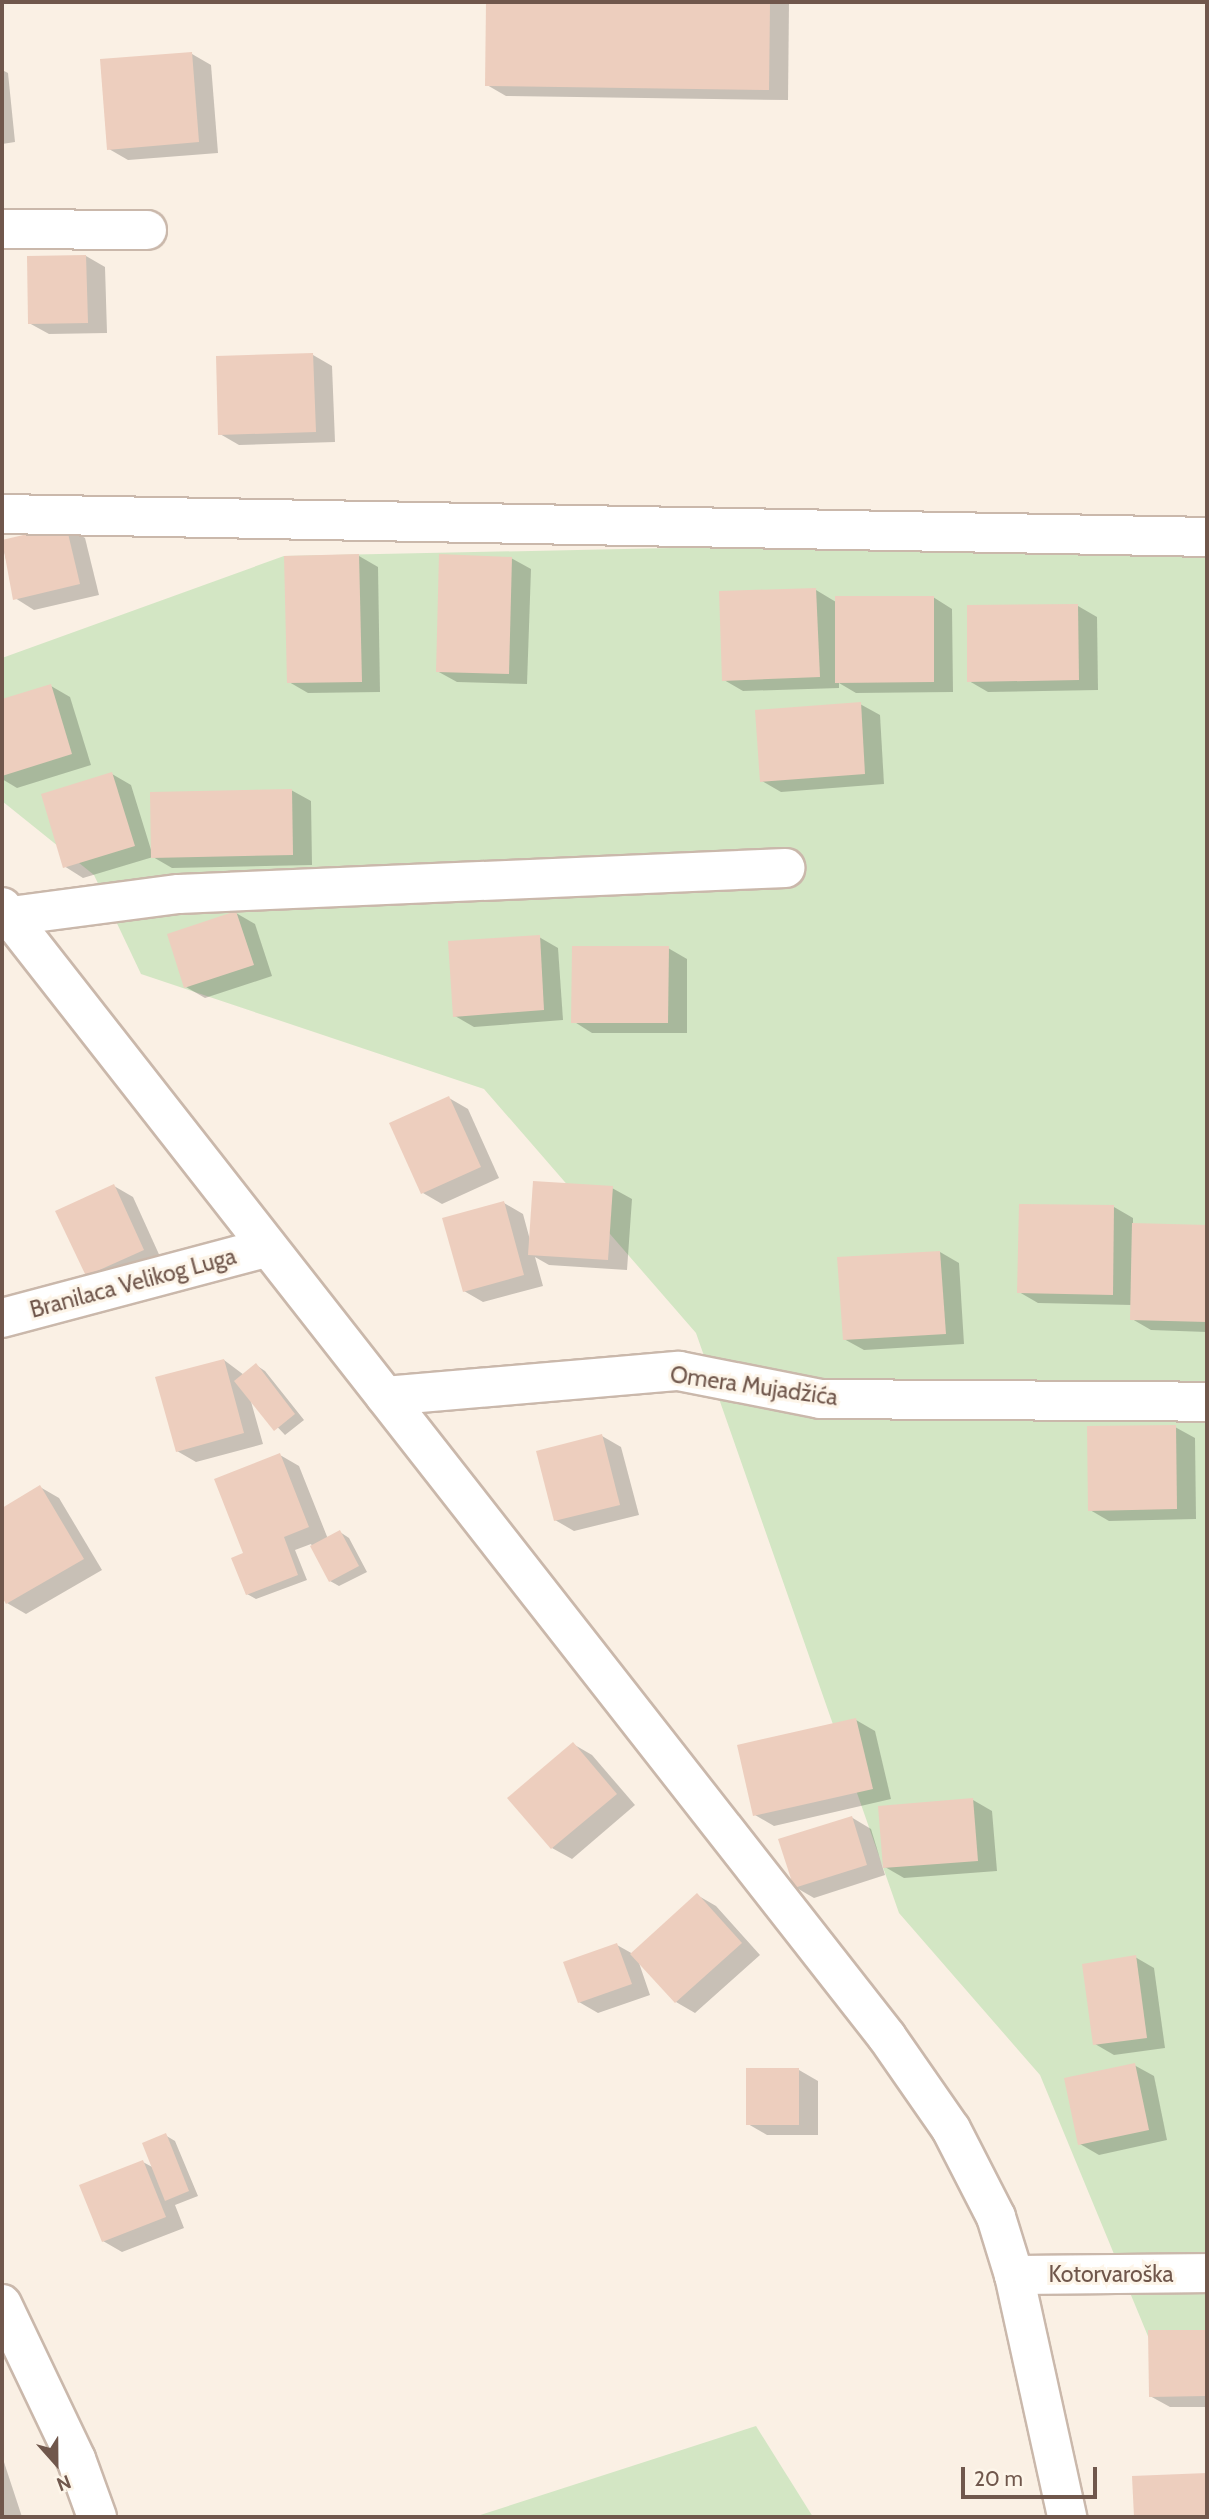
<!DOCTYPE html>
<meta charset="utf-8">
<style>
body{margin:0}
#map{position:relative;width:1209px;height:2519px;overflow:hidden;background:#faf0e4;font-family:Cabin,sans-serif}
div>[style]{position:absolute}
.green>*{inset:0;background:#d3e6c4}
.shadow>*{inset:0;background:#0003}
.building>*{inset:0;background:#edcebe}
.roads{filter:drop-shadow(2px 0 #cab8ab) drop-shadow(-2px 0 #cab8ab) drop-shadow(0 2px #cab8ab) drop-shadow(0 -2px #cab8ab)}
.street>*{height:38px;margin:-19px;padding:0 19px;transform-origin:19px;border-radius:19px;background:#fff}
span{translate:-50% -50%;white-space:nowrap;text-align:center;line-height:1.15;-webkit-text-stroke:6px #fdf5e9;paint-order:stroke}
.street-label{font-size:23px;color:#70574c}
.frame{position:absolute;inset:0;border:4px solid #70574c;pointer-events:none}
.north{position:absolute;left:21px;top:2428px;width:70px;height:70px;-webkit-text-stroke:5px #fdf5e9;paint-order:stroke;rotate:159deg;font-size:19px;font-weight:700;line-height:28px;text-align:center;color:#70574c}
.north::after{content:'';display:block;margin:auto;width:24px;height:32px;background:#70574c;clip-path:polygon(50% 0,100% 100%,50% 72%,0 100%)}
.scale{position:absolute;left:961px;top:2467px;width:136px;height:32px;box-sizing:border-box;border:4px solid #70574c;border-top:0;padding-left:9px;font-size:21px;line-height:24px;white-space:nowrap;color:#70574c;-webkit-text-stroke:5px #fdf5e9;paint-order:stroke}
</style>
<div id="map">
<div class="green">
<div style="clip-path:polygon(1207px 537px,1207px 2392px,1157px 2358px,1040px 2075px,899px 1913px,696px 1333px,484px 1089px,141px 974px,94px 875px,2px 801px,2px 658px,284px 556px)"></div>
<div style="clip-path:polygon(756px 2426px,813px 2517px,474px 2517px)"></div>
</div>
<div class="shadow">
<div style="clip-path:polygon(488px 2px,789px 2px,788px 100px,506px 96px,487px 85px)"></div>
<div style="clip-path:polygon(192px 54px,211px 65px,218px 153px,128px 160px,109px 149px)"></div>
<div style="clip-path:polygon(2px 70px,8px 73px,15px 142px,2px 144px)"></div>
<div style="clip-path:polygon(86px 256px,105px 267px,107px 333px,49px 334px,29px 323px)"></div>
<div style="clip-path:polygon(313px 355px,332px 366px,335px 442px,239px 445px,220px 434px)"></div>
<div style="clip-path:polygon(66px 527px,85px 538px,99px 595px,34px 610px,15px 598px,2px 542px)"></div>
<div style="clip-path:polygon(359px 556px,378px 567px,380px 692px,308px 693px,289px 682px)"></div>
<div style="clip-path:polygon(511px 558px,531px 569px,527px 684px,457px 682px,437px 671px)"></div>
<div style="clip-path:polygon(816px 590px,836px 602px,933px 597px,952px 609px,953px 692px,856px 693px,839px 683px,839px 688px,743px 691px,724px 680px)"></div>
<div style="clip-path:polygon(1078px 606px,1097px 617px,1098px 690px,988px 692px,969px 681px)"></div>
<div style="clip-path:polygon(51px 686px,70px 697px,91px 765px,17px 788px,2px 779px,2px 701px)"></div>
<div style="clip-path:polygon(860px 704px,880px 715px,884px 784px,781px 792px,762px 781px)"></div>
<div style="clip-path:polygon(112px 774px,131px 785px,152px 853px,291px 790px,311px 801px,312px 865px,172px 868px,153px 857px,83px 878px,64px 866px)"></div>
<div style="clip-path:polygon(236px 913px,255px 924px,272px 976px,205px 998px,186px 987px)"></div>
<div style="clip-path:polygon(539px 937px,558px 948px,563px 1020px,474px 1027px,455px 1016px)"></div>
<div style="clip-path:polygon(668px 948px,687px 959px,687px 1033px,592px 1033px,573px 1021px)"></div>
<div style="clip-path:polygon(449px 1098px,468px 1109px,499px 1178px,442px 1204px,423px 1193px)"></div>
<div style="clip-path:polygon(114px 1186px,133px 1197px,162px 1261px,106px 1286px,87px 1275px)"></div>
<div style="clip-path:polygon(612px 1188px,632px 1199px,627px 1270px,549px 1265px,535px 1257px,543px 1286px,483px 1302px,464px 1291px,504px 1203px,523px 1214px,530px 1240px)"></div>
<div style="clip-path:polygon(1114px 1207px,1133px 1218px,1133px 1225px,1207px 1226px,1207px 1332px,1151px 1330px,1132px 1319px,1132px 1305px,1038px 1303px,1019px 1292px)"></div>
<div style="clip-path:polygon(940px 1252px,959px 1263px,964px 1344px,864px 1350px,844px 1339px)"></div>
<div style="clip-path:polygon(224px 1360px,244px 1375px,256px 1365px,265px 1371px,304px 1420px,285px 1435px,250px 1398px,263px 1444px,196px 1462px,177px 1451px)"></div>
<div style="clip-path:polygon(1175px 1427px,1195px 1438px,1196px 1519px,1109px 1521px,1090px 1510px)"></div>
<div style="clip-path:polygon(602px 1436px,621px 1447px,639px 1515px,574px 1531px,555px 1520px)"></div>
<div style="clip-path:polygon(280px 1455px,299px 1466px,328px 1539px,340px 1532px,349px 1538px,367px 1572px,339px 1586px,330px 1581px,311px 1544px,295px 1550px,307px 1580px,256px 1599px,247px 1594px,248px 1553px)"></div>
<div style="clip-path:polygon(40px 1487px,59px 1498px,102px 1570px,26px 1614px,7px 1603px,2px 1594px,2px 1510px)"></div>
<div style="clip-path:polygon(856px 1720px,875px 1731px,891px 1799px,774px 1826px,755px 1815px)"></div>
<div style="clip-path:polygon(573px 1744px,592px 1755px,635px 1805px,572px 1859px,552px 1848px)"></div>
<div style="clip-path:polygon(973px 1800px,992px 1811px,997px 1871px,904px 1878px,885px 1867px)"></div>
<div style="clip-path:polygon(851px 1817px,871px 1829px,885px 1875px,814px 1898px,795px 1887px)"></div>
<div style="clip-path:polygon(697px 1895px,716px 1906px,760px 1955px,695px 2013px,676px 2002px,638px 1960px,650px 1995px,598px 2013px,579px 2002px,617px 1945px,633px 1954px)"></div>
<div style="clip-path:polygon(1135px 1957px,1154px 1968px,1165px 2048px,1114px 2055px,1095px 2044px)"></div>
<div style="clip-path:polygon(1134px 2065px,1154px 2076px,1167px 2140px,1099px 2155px,1080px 2144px)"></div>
<div style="clip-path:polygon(799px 2070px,818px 2081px,818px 2135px,767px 2135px,748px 2124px)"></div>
<div style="clip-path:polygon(165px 2135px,175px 2141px,198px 2196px,175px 2205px,184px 2228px,122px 2252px,103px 2241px,143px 2162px,154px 2168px)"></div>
<div style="clip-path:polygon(1207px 2331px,1207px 2407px,1170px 2407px,1150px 2396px,1150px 2332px)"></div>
<div style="clip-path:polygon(2px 2456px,22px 2517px,2px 2517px)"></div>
<div style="clip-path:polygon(1207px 2475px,1207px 2517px,1136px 2517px,1134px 2478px)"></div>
</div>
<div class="building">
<div style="clip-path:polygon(486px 2px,770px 2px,769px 90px,485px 86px)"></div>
<div style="clip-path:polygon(192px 52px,199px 142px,107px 150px,100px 59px)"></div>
<div style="clip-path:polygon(86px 255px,88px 323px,28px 324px,27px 256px)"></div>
<div style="clip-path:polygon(313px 353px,316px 432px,218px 435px,216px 356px)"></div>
<div style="clip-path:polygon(66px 525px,80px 584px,13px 600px,2px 540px)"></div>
<div style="clip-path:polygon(359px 554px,362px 682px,287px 683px,284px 556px)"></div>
<div style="clip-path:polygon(439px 554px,512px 557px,509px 674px,436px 672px)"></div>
<div style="clip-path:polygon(816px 588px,820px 677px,722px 681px,719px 591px)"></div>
<div style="clip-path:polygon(835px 596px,934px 596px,934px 682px,835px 683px)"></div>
<div style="clip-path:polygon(1078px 604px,1079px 680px,967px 682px,967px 605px)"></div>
<div style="clip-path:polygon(51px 684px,72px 754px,2px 776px,2px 699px)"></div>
<div style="clip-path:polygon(861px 702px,865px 774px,760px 782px,755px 710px)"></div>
<div style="clip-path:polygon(112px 772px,135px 846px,63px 868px,41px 794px)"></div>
<div style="clip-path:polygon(292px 789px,293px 855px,151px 858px,150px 792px)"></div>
<div style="clip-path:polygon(236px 911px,254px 965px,184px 988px,167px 934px)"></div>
<div style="clip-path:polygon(540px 935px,544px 1010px,453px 1017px,448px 941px)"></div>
<div style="clip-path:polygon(572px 946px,669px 946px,668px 1023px,571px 1023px)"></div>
<div style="clip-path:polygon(449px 1096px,481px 1167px,421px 1194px,389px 1123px)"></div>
<div style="clip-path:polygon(533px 1181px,613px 1186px,608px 1260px,528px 1255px)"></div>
<div style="clip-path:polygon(114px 1184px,144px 1250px,86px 1276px,55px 1211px)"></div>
<div style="clip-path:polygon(504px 1201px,524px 1275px,463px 1292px,442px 1218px)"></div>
<div style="clip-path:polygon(1019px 1204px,1114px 1205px,1113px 1295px,1017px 1293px)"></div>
<div style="clip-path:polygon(1132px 1223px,1207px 1225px,1207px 1322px,1130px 1320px)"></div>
<div style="clip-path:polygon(940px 1251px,946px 1334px,843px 1340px,837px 1257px)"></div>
<div style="clip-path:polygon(224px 1359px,244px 1433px,176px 1452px,155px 1377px)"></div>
<div style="clip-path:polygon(256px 1363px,295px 1414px,274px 1431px,234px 1381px)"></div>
<div style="clip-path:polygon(1176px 1425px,1177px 1509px,1088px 1511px,1087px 1426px)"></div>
<div style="clip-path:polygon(602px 1434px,620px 1505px,554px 1521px,536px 1451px)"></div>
<div style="clip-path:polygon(280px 1453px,309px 1527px,284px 1537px,298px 1575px,246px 1595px,231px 1558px,243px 1553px,214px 1479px)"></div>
<div style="clip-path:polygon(40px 1485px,84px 1559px,6px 1604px,2px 1597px,2px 1508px)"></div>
<div style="clip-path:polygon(340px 1530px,359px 1566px,329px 1582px,310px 1546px)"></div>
<div style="clip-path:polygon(856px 1718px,873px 1789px,753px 1816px,737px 1745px)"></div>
<div style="clip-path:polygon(573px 1742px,617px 1794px,551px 1849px,507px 1798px)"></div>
<div style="clip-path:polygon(973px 1798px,978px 1861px,883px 1868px,878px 1806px)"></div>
<div style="clip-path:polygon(852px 1816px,867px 1865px,794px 1888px,778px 1839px)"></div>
<div style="clip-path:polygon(697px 1893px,742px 1943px,675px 2003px,630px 1954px)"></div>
<div style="clip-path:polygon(617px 1943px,632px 1984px,578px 2003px,563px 1962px)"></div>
<div style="clip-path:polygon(1136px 1955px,1147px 2038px,1093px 2045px,1082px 1964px)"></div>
<div style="clip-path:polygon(1135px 2063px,1149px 2130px,1078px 2145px,1064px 2078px)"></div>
<div style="clip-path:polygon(746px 2068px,799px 2068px,799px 2125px,746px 2125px)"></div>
<div style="clip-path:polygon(166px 2133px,189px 2191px,165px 2201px,142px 2143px)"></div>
<div style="clip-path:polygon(143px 2160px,166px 2217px,102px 2242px,79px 2185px)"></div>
<div style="clip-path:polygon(1148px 2330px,1207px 2330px,1207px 2396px,1149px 2397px)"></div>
<div style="clip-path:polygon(1207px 2473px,1207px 2517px,1134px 2517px,1132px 2476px)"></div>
</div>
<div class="roads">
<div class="street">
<div style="left:2px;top:229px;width:145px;rotate:0.4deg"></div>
<div style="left:2px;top:514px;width:1205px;rotate:1.09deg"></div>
<div style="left:2px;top:907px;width:1435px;rotate:51.93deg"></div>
<div style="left:887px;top:2037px;width:112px;rotate:55.2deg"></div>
<div style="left:951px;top:2129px;width:99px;rotate:62.9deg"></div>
<div style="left:996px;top:2217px;width:61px;rotate:72.8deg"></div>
<div style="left:1014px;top:2275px;width:248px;rotate:77.6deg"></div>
<div style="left:11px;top:916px;width:169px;rotate:-7.5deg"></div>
<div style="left:179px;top:894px;width:607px;rotate:-2.46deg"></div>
<div style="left:2px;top:1318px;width:272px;rotate:-14.9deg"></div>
<div style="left:385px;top:1396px;width:295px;rotate:-4.9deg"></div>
<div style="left:679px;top:1371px;width:144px;rotate:11.2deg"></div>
<div style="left:820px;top:1399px;width:387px;rotate:0.4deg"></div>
<div style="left:1014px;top:2275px;width:193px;rotate:-0.6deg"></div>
<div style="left:2px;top:2304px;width:172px;rotate:64.5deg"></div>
<div style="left:76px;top:2459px;width:62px;rotate:70.1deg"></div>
</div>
</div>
<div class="street-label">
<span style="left:133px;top:1283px;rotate:-15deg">Branilaca Velikog Luga</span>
<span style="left:754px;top:1386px;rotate:8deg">Omera Mujadžića</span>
<span style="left:1111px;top:2274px">Kotorvaroška</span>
</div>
<div class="frame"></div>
<div class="north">N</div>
<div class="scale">20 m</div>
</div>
